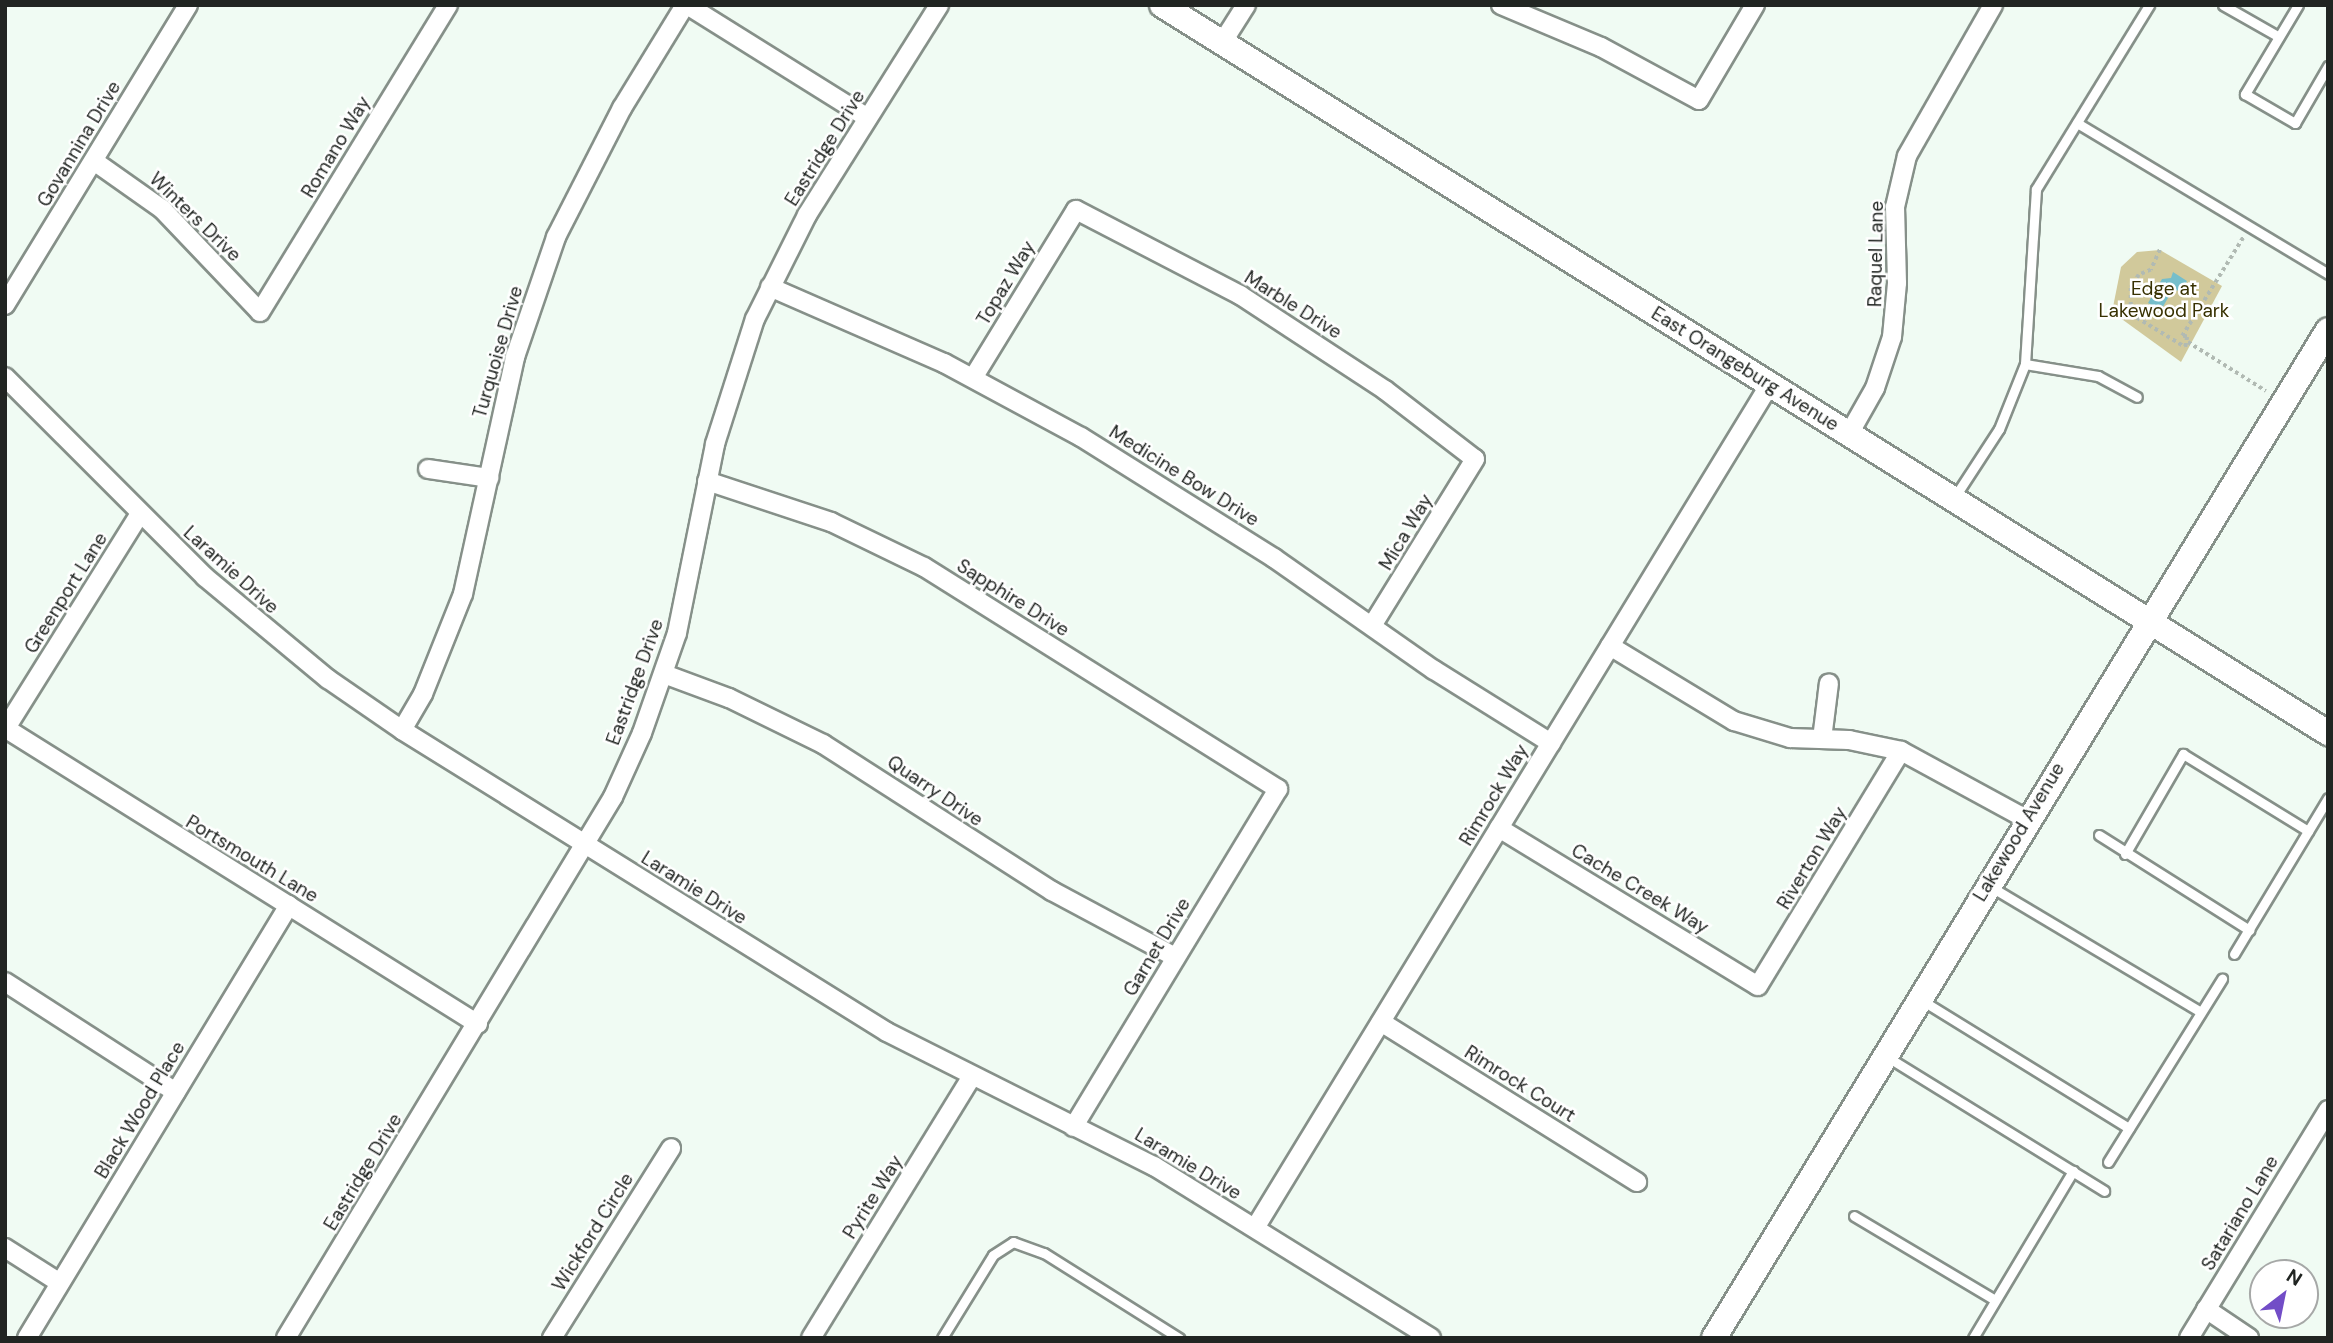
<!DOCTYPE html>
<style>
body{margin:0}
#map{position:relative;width:2333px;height:1343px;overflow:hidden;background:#f0fbf3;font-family:"DM Sans",sans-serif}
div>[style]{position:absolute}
.green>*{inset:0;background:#d1c99b}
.water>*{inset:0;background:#76becb}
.path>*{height:3.5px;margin-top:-1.75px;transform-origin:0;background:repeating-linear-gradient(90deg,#b1bab3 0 3.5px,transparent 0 7px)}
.roads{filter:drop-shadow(2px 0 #869089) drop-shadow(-2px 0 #869089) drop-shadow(0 2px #869089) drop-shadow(0 -2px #869089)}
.lane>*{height:9px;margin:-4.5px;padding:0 4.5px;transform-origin:4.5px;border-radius:4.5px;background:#fff}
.street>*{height:18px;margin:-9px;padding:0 9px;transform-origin:9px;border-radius:9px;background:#fff}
.secondary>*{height:24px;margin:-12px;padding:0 12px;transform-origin:12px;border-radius:12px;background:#fff}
span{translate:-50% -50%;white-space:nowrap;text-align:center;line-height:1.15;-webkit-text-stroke:5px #fff;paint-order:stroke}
.street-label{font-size:19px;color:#212522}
.park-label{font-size:19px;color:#373001}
.frame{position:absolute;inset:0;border:7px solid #212522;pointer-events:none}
.north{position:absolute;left:2249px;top:1259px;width:70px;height:70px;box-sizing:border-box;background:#fff;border:2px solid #a6a8a7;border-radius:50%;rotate:32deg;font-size:19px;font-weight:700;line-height:28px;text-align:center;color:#212522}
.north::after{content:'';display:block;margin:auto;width:24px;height:32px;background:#724dc7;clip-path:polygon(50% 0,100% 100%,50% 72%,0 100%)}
</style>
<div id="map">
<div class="green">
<div style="clip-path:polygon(2160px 250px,2222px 286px,2181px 362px,2112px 312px,2121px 267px,2137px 252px)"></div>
</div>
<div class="water">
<div style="clip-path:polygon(2173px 272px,2187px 281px,2182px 290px,2172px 291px,2161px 310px,2148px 303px,2162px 279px,2171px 278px)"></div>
</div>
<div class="path">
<div style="left:2160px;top:250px;width:22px;rotate:114deg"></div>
<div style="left:2151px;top:270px;width:13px;rotate:157deg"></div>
<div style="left:2139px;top:275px;width:15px;rotate:122deg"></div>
<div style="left:2131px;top:288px;width:26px;rotate:90deg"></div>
<div style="left:2131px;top:314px;width:63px;rotate:31.4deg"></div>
<div style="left:2185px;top:347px;width:10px;rotate:-79deg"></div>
<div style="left:2187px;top:337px;width:5px;rotate:-169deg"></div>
<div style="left:2182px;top:336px;width:118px;rotate:-58.2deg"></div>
<div style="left:2188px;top:342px;width:92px;rotate:32.1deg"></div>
</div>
<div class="roads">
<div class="lane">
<div style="left:2223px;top:5px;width:64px;rotate:29.7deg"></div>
<div style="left:2298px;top:5px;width:104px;rotate:120.8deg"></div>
<div style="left:2245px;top:94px;width:58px;rotate:30.1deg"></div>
<div style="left:2295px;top:123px;width:66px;rotate:-59.9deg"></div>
<div style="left:2077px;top:123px;width:293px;rotate:31deg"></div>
<div style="left:2025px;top:364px;width:74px;rotate:9.3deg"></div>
<div style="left:2098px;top:376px;width:44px;rotate:28.3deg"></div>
<div style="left:1954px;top:498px;width:82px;rotate:-56.9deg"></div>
<div style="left:1999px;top:429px;width:70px;rotate:-68.2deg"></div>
<div style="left:2025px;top:364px;width:175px;rotate:-86.4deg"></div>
<div style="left:2036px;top:189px;width:216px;rotate:-58.4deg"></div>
<div style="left:2099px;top:835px;width:178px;rotate:32.3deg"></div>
<div style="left:2125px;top:854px;width:116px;rotate:-59.9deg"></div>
<div style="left:2183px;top:754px;width:147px;rotate:31.6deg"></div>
<div style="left:1991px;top:887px;width:242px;rotate:30.8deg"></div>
<div style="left:2234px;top:954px;width:182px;rotate:-58.9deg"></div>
<div style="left:1923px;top:1001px;width:242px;rotate:31.7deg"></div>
<div style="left:1889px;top:1058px;width:253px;rotate:31.7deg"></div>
<div style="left:2108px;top:1162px;width:216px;rotate:-58.1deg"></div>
<div style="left:1854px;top:1216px;width:164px;rotate:30.8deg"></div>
<div style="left:942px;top:1338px;width:97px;rotate:-58.4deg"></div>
<div style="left:993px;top:1255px;width:24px;rotate:-33deg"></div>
<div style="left:1013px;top:1242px;width:33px;rotate:20deg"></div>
<div style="left:1044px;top:1253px;width:160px;rotate:32.2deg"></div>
<div style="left:1973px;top:1338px;width:195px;rotate:-59.1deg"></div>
</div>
<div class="street">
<div style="left:687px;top:5px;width:213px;rotate:32deg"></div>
<div style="left:1501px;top:5px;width:108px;rotate:22.8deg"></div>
<div style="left:1601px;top:47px;width:111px;rotate:28.4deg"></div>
<div style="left:1699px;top:100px;width:110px;rotate:-59.5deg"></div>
<div style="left:1222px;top:43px;width:45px;rotate:-57.7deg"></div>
<div style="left:94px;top:161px;width:83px;rotate:35.2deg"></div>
<div style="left:162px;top:209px;width:142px;rotate:46.4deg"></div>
<div style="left:260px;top:312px;width:360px;rotate:-58.5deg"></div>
<div style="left:770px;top:287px;width:190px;rotate:23.6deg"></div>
<div style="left:944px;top:363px;width:156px;rotate:28.4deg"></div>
<div style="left:1081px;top:437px;width:228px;rotate:32.1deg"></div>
<div style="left:1274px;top:558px;width:195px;rotate:35deg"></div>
<div style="left:1434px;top:670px;width:138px;rotate:32deg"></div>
<div style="left:5px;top:305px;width:351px;rotate:-58.6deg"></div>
<div style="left:5px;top:377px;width:283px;rotate:45deg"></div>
<div style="left:205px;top:577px;width:160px;rotate:39.7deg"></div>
<div style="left:328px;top:679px;width:90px;rotate:34.6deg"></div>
<div style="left:402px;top:730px;width:571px;rotate:31.91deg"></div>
<div style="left:887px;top:1032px;width:299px;rotate:26.7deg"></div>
<div style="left:1154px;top:1166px;width:326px;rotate:31.8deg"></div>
<div style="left:973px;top:378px;width:197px;rotate:-58.5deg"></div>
<div style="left:1076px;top:210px;width:185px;rotate:27.4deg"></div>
<div style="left:1240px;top:295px;width:173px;rotate:33.2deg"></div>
<div style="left:1385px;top:390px;width:113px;rotate:37.5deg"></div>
<div style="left:1475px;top:459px;width:196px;rotate:121.7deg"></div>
<div style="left:1849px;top:434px;width:53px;rotate:-60.5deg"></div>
<div style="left:1875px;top:388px;width:54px;rotate:-71.6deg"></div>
<div style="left:1892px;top:337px;width:54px;rotate:-84.7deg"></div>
<div style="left:1897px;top:283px;width:76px;rotate:-91.5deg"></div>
<div style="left:1895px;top:207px;width:52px;rotate:-76.8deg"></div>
<div style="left:1907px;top:156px;width:174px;rotate:-60.3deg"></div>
<div style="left:428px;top:469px;width:62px;rotate:8.4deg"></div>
<div style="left:707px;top:481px;width:131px;rotate:18.3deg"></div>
<div style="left:831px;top:522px;width:103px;rotate:25.8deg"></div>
<div style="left:924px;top:567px;width:418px;rotate:32.1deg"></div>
<div style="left:1278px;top:789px;width:395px;rotate:121.2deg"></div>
<div style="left:1610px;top:646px;width:145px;rotate:31.2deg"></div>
<div style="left:1734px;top:721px;width:59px;rotate:16.9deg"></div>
<div style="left:1790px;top:738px;width:59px;rotate:1.9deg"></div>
<div style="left:1849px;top:740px;width:53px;rotate:11.9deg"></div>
<div style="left:1901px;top:751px;width:142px;rotate:28.5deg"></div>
<div style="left:664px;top:674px;width:69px;rotate:20.3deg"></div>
<div style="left:729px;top:698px;width:105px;rotate:26.1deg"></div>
<div style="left:823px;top:744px;width:272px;rotate:32.7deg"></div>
<div style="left:1052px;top:891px;width:140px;rotate:28.2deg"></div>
<div style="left:5px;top:728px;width:558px;rotate:32.04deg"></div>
<div style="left:6px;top:728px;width:251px;rotate:-58deg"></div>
<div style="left:402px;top:730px;width:42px;rotate:-59.7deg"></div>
<div style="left:423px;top:694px;width:108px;rotate:-68.2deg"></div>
<div style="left:463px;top:594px;width:243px;rotate:-77.6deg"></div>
<div style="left:515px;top:357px;width:127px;rotate:-71.1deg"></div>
<div style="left:556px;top:237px;width:145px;rotate:-62.9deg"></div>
<div style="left:622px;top:108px;width:121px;rotate:-58.5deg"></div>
<div style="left:1822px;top:739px;width:56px;rotate:-82.9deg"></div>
<div style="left:1499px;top:828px;width:303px;rotate:31.4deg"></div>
<div style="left:1758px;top:986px;width:275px;rotate:-58.7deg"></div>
<div style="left:5px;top:982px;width:203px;rotate:32.8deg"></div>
<div style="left:1381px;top:1022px;width:302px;rotate:32deg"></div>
<div style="left:1255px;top:1228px;width:989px;rotate:-58.61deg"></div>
<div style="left:5px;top:1248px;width:65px;rotate:32.5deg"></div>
<div style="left:2206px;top:1309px;width:52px;rotate:34deg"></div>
<div style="left:27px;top:1338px;width:506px;rotate:-58.82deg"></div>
<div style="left:286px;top:1338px;width:632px;rotate:-58.85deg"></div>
<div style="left:613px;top:797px;width:70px;rotate:-65.6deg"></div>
<div style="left:642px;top:733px;width:106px;rotate:-70.7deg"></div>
<div style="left:677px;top:633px;width:193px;rotate:-78.6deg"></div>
<div style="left:715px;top:444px;width:131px;rotate:-72.3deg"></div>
<div style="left:755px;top:319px;width:116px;rotate:-63.4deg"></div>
<div style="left:807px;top:215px;width:248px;rotate:-57.8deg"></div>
<div style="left:552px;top:1338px;width:224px;rotate:-57.9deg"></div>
<div style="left:811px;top:1338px;width:305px;rotate:-58.4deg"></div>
<div style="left:2189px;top:1338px;width:267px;rotate:-58.6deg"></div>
</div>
<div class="secondary">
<div style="left:1162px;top:5px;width:1375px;rotate:31.98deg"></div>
<div style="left:1714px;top:1338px;width:1180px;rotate:-58.65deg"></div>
</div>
</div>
<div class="street-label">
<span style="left:79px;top:144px;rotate:-59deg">Govannina Drive</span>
<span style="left:336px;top:147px;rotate:-59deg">Romano Way</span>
<span style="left:825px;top:148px;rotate:-58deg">Eastridge Drive</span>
<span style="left:195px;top:217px;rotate:44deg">Winters Drive</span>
<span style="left:1876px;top:254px;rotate:-89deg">Raquel Lane</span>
<span style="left:1006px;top:283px;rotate:-59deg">Topaz Way</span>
<span style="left:1293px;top:305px;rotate:32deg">Marble Drive</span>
<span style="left:498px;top:352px;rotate:-74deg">Turquoise Drive</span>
<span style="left:1745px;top:369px;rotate:32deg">East Orangeburg Avenue</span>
<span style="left:1184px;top:476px;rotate:32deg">Medicine Bow Drive</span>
<span style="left:1406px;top:532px;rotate:-59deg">Mica Way</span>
<span style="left:231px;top:570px;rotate:42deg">Laramie Drive</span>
<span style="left:66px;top:593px;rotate:-58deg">Greenport Lane</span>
<span style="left:1013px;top:598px;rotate:32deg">Sapphire Drive</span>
<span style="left:635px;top:682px;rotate:-70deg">Eastridge Drive</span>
<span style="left:935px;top:791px;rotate:34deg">Quarry Drive</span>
<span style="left:1494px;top:795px;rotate:-59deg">Rimrock Way</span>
<span style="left:2019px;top:832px;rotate:-59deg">Lakewood Avenue</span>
<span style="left:1812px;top:858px;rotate:-59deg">Riverton Way</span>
<span style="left:252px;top:859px;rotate:31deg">Portsmouth Lane</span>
<span style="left:694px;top:888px;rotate:32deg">Laramie Drive</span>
<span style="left:1640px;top:889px;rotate:31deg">Cache Creek Way</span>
<span style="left:1157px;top:947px;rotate:-59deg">Garnet Drive</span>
<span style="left:1520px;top:1084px;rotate:32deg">Rimrock Court</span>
<span style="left:140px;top:1110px;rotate:-59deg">Black Wood Place</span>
<span style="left:1188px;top:1164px;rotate:31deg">Laramie Drive</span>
<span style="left:363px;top:1172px;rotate:-59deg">Eastridge Drive</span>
<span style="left:873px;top:1197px;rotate:-58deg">Pyrite Way</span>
<span style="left:2240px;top:1213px;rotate:-59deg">Satariano Lane</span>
<span style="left:593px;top:1232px;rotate:-58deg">Wickford Circle</span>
</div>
<div class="park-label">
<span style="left:2164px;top:300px">Edge at<br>Lakewood Park</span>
</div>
<div class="frame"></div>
<div class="north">N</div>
</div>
